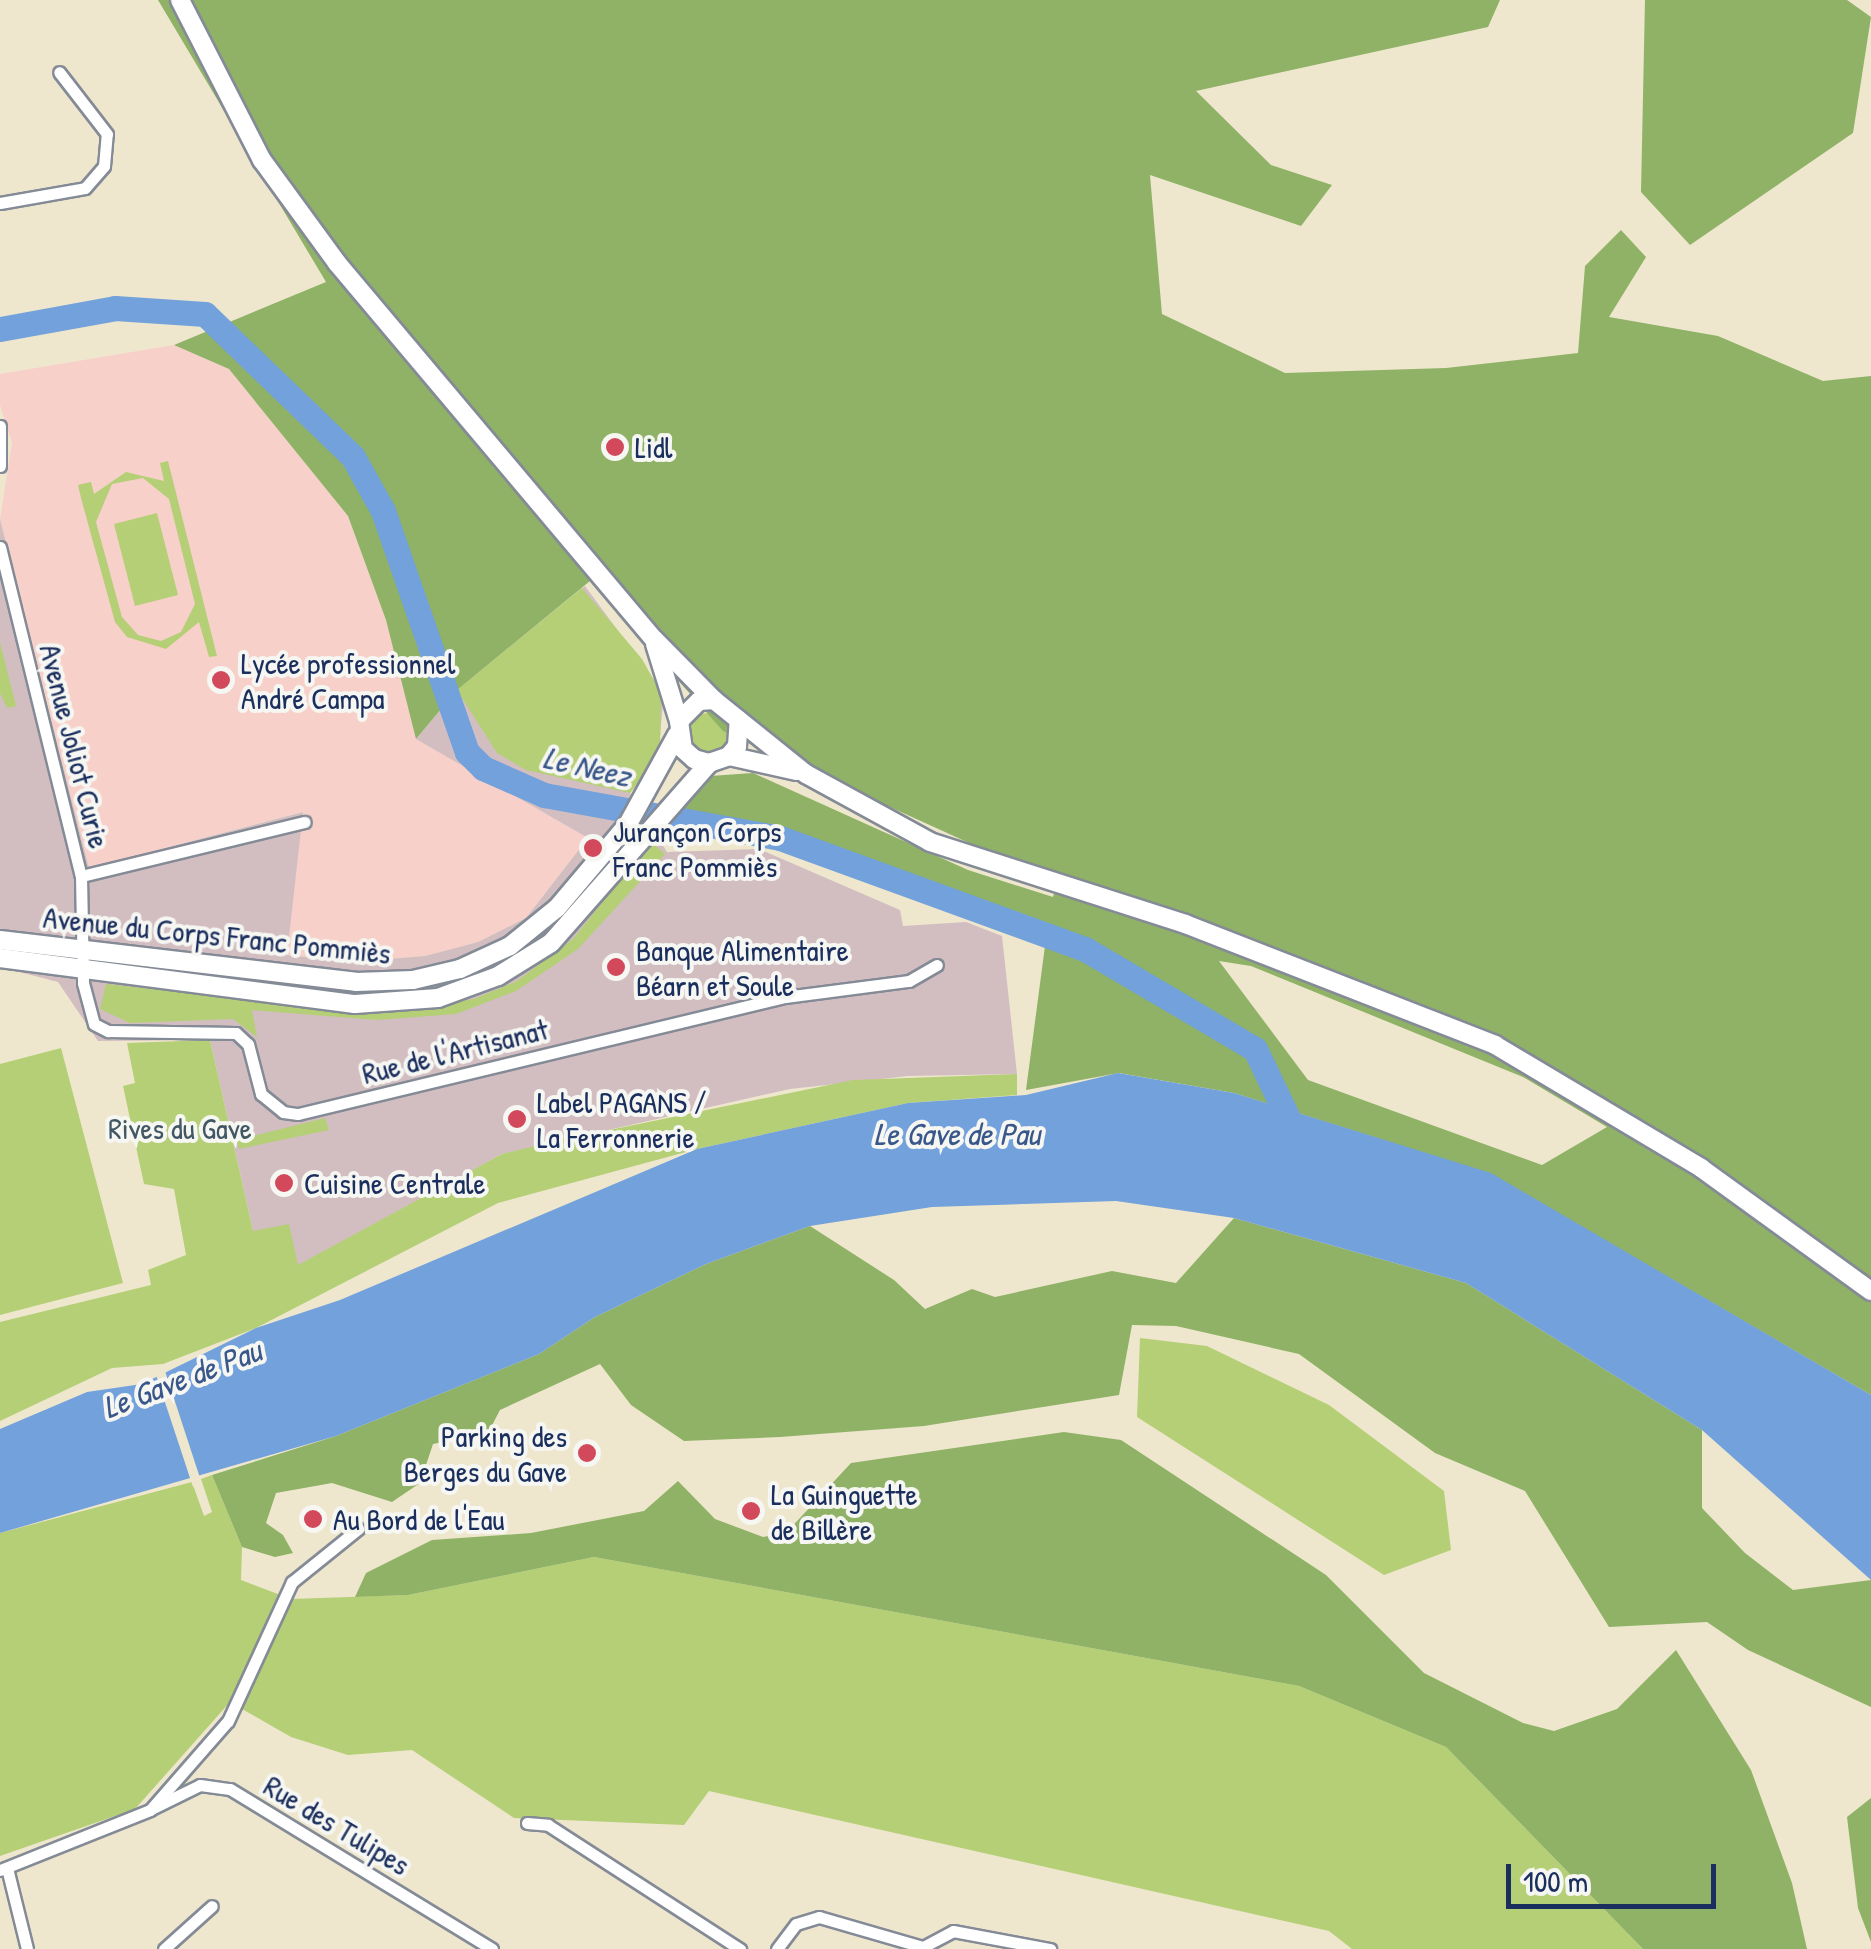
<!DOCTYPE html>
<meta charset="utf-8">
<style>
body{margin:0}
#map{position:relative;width:1871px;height:1949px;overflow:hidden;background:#eee7ce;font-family:"Patrick Hand",sans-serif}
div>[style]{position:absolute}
.built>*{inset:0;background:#f7d0c9}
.industrial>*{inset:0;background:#d2bec1}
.green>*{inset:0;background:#b4cf75}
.round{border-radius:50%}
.forest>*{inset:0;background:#8fb266}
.water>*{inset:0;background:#72a1db}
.pier>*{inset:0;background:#eee7ce}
.river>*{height:25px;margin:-12.5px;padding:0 12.5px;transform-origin:12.5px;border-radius:12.5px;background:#72a1db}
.roads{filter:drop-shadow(2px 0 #848b96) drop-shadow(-2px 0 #848b96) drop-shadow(0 2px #848b96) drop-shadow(0 -2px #848b96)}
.minor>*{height:11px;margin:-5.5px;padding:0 5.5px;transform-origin:5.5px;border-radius:5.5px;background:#fff}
.secondary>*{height:18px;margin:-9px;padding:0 9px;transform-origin:9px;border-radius:9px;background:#fff}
.primary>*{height:18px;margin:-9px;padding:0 9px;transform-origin:9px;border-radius:9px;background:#fff}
.dots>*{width:28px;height:28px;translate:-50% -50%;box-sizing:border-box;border:5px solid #f6f6f2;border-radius:50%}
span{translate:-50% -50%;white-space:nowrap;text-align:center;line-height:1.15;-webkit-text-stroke:8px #f6f6f2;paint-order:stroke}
.poi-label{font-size:30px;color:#1b2f5e}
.left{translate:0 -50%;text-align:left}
.right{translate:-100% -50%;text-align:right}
.street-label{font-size:30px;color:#1b2f5e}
.park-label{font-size:30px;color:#415764}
.water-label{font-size:32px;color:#39578a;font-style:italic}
.scale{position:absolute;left:1506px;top:1864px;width:210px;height:45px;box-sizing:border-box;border:5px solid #1b2f5e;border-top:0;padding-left:12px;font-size:30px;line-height:35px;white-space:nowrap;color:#1b2f5e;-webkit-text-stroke:8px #f6f6f2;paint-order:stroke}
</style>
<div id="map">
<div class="built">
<div style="clip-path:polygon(174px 345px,229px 369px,348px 516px,386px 620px,417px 739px,588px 838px,526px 918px,478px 942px,425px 956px,351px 962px,287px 955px,302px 812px,89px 868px,0 519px,12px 443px,0 405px,0 374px)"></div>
</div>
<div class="industrial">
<div style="clip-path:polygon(0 519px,89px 868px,303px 812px,287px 955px,351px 962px,425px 956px,478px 942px,526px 918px,588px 838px,416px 739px,457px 690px,585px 586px,664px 693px,658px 757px,630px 793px,667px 852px,759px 849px,900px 910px,903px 926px,966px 922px,1002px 936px,1017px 1074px,908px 1076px,790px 1089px,502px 1154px,298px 1266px,253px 1231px,210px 1040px,98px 1041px,58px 982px,0 967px)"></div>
</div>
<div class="green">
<div style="clip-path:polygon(evenodd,168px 461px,217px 656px,209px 657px,199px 622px,166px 649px,127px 637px,115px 622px,81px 498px,78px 485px,91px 482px,94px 494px,126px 472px,164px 481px,160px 463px,168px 461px,143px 478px,169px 499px,195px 604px,181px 632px,161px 641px,138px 635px,122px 617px,96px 522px,112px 484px,143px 478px)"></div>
<div style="clip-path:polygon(157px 513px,178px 595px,135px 606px,114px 524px)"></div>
<div style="clip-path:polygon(582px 588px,642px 659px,661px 693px,660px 754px,630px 793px,526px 770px,497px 753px,457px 690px)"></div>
<div style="clip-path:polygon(0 642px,16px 706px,7px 708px,0 693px)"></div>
<div class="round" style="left:688px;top:713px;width:40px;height:40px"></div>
<div style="clip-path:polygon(651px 842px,665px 854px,578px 949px,516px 991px,456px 1014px,377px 1020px,252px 1010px,257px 1037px,233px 1019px,130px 1023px,100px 1009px,106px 984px,375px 1014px,474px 999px,517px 981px,573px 939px)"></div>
<div style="clip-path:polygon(210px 1040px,253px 1231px,289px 1224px,298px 1265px,502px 1154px,556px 1141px,853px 1080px,1017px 1074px,1017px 1095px,908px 1103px,697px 1149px,498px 1203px,256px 1328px,163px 1364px,112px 1368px,0 1421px,0 1322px,151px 1285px,148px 1270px,186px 1255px,174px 1189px,144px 1184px,123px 1086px,135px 1083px,127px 1043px)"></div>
<div style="clip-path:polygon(61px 1048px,123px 1283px,0 1315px,0 1064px)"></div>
<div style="clip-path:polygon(325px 1118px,329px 1130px,239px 1149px,237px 1140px)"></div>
<div style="clip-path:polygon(1140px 1338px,1207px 1346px,1329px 1405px,1444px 1491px,1451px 1550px,1384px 1575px,1137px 1417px)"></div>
<div style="clip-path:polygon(212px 1475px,242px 1547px,241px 1580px,291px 1599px,408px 1595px,594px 1557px,1299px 1686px,1446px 1747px,1643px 1949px,1352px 1949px,1329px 1931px,709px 1791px,684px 1825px,514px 1818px,412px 1750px,348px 1755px,291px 1737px,230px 1702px,135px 1809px,0 1856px,0 1533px,192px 1482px,204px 1516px,212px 1512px,201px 1479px)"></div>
</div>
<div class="forest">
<div style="clip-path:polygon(evenodd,158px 0,1500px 0,1488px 27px,1196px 91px,1271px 165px,1332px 185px,1301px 226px,1150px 175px,1162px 314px,1285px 373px,1446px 368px,1578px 353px,1585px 266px,1621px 230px,1646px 257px,1609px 317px,1718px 336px,1823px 381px,1871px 376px,1871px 1395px,1491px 1174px,1234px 1093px,1119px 1073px,1026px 1090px,1048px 923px,791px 832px,677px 810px,710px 776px,753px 773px,968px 870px,1053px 897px,1057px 883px,723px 731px,590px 581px,457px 690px,416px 739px,386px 620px,348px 516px,229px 369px,174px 345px,326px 282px,158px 0,1219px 961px,1251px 966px,1523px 1077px,1607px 1127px,1542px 1165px,1308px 1080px,1219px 961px)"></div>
<div style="clip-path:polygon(1645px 0,1847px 0,1871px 17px,1853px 133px,1690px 245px,1641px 192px)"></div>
<div style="clip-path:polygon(1234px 1218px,1466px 1283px,1702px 1430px,1702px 1508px,1745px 1553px,1793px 1590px,1871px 1580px,1871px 1707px,1748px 1650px,1707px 1622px,1609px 1627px,1525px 1491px,1435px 1453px,1299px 1354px,1176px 1326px,1132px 1325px,1119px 1395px,924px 1426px,780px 1437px,684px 1441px,631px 1405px,600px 1364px,500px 1410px,488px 1433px,433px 1444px,420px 1483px,392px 1502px,332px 1483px,276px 1493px,266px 1523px,283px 1535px,293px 1553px,275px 1557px,242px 1547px,212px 1475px,336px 1436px,539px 1354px,595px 1317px,706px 1264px,810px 1226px,894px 1280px,925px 1309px,972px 1289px,995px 1297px,1112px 1271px,1176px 1283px)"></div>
<div style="clip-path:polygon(1064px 1432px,1121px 1440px,1326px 1575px,1424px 1673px,1523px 1723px,1554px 1731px,1617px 1709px,1676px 1650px,1751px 1770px,1792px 1883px,1807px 1949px,1643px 1949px,1446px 1747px,1299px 1686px,594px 1557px,408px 1595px,355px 1597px,366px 1573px,432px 1540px,531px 1533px,644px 1511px,678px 1481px,715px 1519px,763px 1537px,786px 1533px,851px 1463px)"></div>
<div style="clip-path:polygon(1871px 1798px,1871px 1942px,1858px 1908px,1847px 1817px)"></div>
</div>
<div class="water">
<div style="clip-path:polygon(1118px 1073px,1234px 1093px,1491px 1173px,1871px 1395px,1871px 1580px,1702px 1430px,1466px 1283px,1234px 1218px,1116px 1201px,932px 1207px,810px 1226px,706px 1264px,595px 1317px,539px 1354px,336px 1436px,0 1533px,0 1429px,87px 1392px,142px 1384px,256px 1328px,340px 1300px,697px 1149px,908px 1103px,1026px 1095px)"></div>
</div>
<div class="pier">
<div style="clip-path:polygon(164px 1368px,202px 1484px,193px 1487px,155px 1372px)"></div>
</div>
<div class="river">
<div style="left:0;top:329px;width:117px;rotate:-10.3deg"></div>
<div style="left:115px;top:308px;width:90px;rotate:3.8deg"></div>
<div style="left:205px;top:314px;width:206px;rotate:44deg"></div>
<div style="left:353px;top:457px;width:62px;rotate:60.9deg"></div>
<div style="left:383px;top:511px;width:255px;rotate:70.8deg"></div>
<div style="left:467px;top:752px;width:23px;rotate:45deg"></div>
<div style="left:483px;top:768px;width:67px;rotate:23.9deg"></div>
<div style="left:544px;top:795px;width:240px;rotate:10.3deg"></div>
<div style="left:780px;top:838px;width:325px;rotate:20deg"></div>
<div style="left:1085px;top:949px;width:197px;rotate:30.5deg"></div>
<div style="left:1255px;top:1049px;width:98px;rotate:64.5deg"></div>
</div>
<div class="roads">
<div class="minor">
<div style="left:0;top:203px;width:86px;rotate:-10deg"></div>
<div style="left:85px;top:188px;width:29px;rotate:-49deg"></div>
<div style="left:104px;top:166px;width:32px;rotate:-85deg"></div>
<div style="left:107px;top:134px;width:78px;rotate:-127.7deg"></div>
<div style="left:0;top:426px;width:40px;rotate:90deg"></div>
<div style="left:0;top:547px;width:339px;rotate:76.2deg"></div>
<div style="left:81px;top:876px;width:107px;rotate:88.9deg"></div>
<div style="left:83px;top:983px;width:42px;rotate:75deg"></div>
<div style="left:94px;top:1024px;width:16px;rotate:27deg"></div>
<div style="left:108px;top:1031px;width:128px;rotate:0.9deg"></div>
<div style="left:236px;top:1033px;width:16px;rotate:43deg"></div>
<div style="left:248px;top:1044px;width:52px;rotate:75.4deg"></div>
<div style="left:261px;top:1094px;width:28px;rotate:39deg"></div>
<div style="left:283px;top:1112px;width:15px;rotate:8deg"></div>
<div style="left:298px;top:1114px;width:501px;rotate:-13.51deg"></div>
<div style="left:785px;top:997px;width:125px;rotate:-7.4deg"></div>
<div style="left:909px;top:981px;width:32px;rotate:-30deg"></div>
<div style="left:81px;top:876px;width:230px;rotate:-13.6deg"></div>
<div style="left:153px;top:1808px;width:52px;rotate:-26.1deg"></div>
<div style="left:200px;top:1785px;width:30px;rotate:8deg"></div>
<div style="left:230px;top:1789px;width:307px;rotate:31.4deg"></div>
<div style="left:527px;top:1823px;width:21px;rotate:5deg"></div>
<div style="left:548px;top:1825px;width:229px;rotate:32.9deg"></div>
<div style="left:7px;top:1868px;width:83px;rotate:76.1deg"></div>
<div style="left:0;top:1870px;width:162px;rotate:-21.8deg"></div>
<div style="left:150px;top:1810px;width:118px;rotate:-48.8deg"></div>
<div style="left:228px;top:1721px;width:153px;rotate:-65.3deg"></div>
<div style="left:292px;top:1582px;width:85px;rotate:-38.8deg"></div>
<div style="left:164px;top:1949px;width:64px;rotate:-41.9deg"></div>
<div style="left:777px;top:1949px;width:31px;rotate:-53deg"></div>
<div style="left:796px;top:1924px;width:24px;rotate:-17deg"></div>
<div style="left:819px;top:1917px;width:108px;rotate:16.1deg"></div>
<div style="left:923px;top:1947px;width:34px;rotate:-28deg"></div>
<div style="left:953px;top:1931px;width:99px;rotate:10.5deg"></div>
</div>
<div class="secondary">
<div style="left:0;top:940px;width:358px;rotate:6.7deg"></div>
<div style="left:356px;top:982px;width:57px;rotate:-2deg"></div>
<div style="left:413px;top:980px;width:48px;rotate:-13.2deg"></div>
<div style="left:460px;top:969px;width:55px;rotate:-24.7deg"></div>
<div style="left:510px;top:946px;width:60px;rotate:-39deg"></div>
<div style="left:557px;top:908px;width:110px;rotate:-49.8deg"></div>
<div style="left:628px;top:824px;width:102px;rotate:-61.2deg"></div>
<div style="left:0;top:958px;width:358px;rotate:7.4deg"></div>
<div style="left:355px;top:1004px;width:83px;rotate:-4.1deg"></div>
<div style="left:438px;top:998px;width:64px;rotate:-20.1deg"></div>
<div style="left:498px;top:976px;width:62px;rotate:-31.9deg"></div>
<div style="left:551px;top:943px;width:240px;rotate:-48.7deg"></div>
</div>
<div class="primary">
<div style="left:180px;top:0;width:180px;rotate:62.9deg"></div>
<div style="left:262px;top:160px;width:127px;rotate:53.9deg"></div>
<div style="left:337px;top:263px;width:492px;rotate:49.9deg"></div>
<div style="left:654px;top:639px;width:86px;rotate:45.5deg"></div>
<div style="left:714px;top:700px;width:118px;rotate:38.8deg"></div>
<div style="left:806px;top:774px;width:141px;rotate:28.7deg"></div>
<div style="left:930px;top:842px;width:268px;rotate:17.8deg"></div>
<div style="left:1185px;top:924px;width:333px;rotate:21.3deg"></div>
<div style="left:1495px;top:1045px;width:240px;rotate:30.8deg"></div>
<div style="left:1701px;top:1168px;width:210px;rotate:35.9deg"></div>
<div style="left:655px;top:644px;width:81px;rotate:72.7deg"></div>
<div style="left:714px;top:700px;width:15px;rotate:176deg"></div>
<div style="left:699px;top:701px;width:28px;rotate:135deg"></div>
<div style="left:679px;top:721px;width:28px;rotate:82deg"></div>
<div style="left:683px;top:749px;width:15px;rotate:42deg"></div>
<div style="left:694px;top:759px;width:16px;rotate:15deg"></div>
<div style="left:709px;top:763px;width:21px;rotate:-19deg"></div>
<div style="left:729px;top:756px;width:13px;rotate:-51deg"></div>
<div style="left:737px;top:746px;width:26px;rotate:-86deg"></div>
<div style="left:729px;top:756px;width:69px;rotate:12.6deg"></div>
</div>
</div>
<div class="dots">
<div style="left:615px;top:447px;background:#d1495b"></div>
<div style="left:221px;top:680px;background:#d1495b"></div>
<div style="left:593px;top:848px;background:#d1495b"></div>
<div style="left:616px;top:967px;background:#d1495b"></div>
<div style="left:517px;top:1119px;background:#d1495b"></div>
<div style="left:284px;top:1183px;background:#d1495b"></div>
<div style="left:587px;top:1453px;background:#d1495b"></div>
<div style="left:751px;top:1511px;background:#d1495b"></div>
<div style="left:313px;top:1519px;background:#d1495b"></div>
</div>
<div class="poi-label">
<span class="left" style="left:635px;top:447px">Lidl</span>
<span class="left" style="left:241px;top:680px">Lycée professionnel<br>André Campa</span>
<span class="left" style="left:613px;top:848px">Jurançon Corps<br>Franc Pommiès</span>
<span class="left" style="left:636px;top:967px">Banque Alimentaire<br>Béarn et Soule</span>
<span class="left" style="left:537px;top:1119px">Label PAGANS /<br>La Ferronnerie</span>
<span class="left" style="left:304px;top:1183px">Cuisine Centrale</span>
<span class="right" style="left:567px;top:1453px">Parking des<br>Berges du Gave</span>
<span class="left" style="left:771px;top:1511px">La Guinguette<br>de Billère</span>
<span class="left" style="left:333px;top:1519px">Au Bord de l'Eau</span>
</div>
<div class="street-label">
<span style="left:75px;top:746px;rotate:76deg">Avenue Joliot Curie</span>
<span style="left:217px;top:935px;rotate:6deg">Avenue du Corps Franc Pommiès</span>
<span style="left:455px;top:1051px;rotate:-14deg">Rue de l'Artisanat</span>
<span style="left:337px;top:1825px;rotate:31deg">Rue des Tulipes</span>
</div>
<div class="park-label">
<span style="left:180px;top:1128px">Rives du Gave</span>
</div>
<div class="water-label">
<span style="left:587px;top:767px;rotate:13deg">Le Neez</span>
<span style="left:957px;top:1134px">Le Gave de Pau</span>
<span style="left:182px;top:1379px;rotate:-21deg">Le Gave de Pau</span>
</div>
<div class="scale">100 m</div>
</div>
